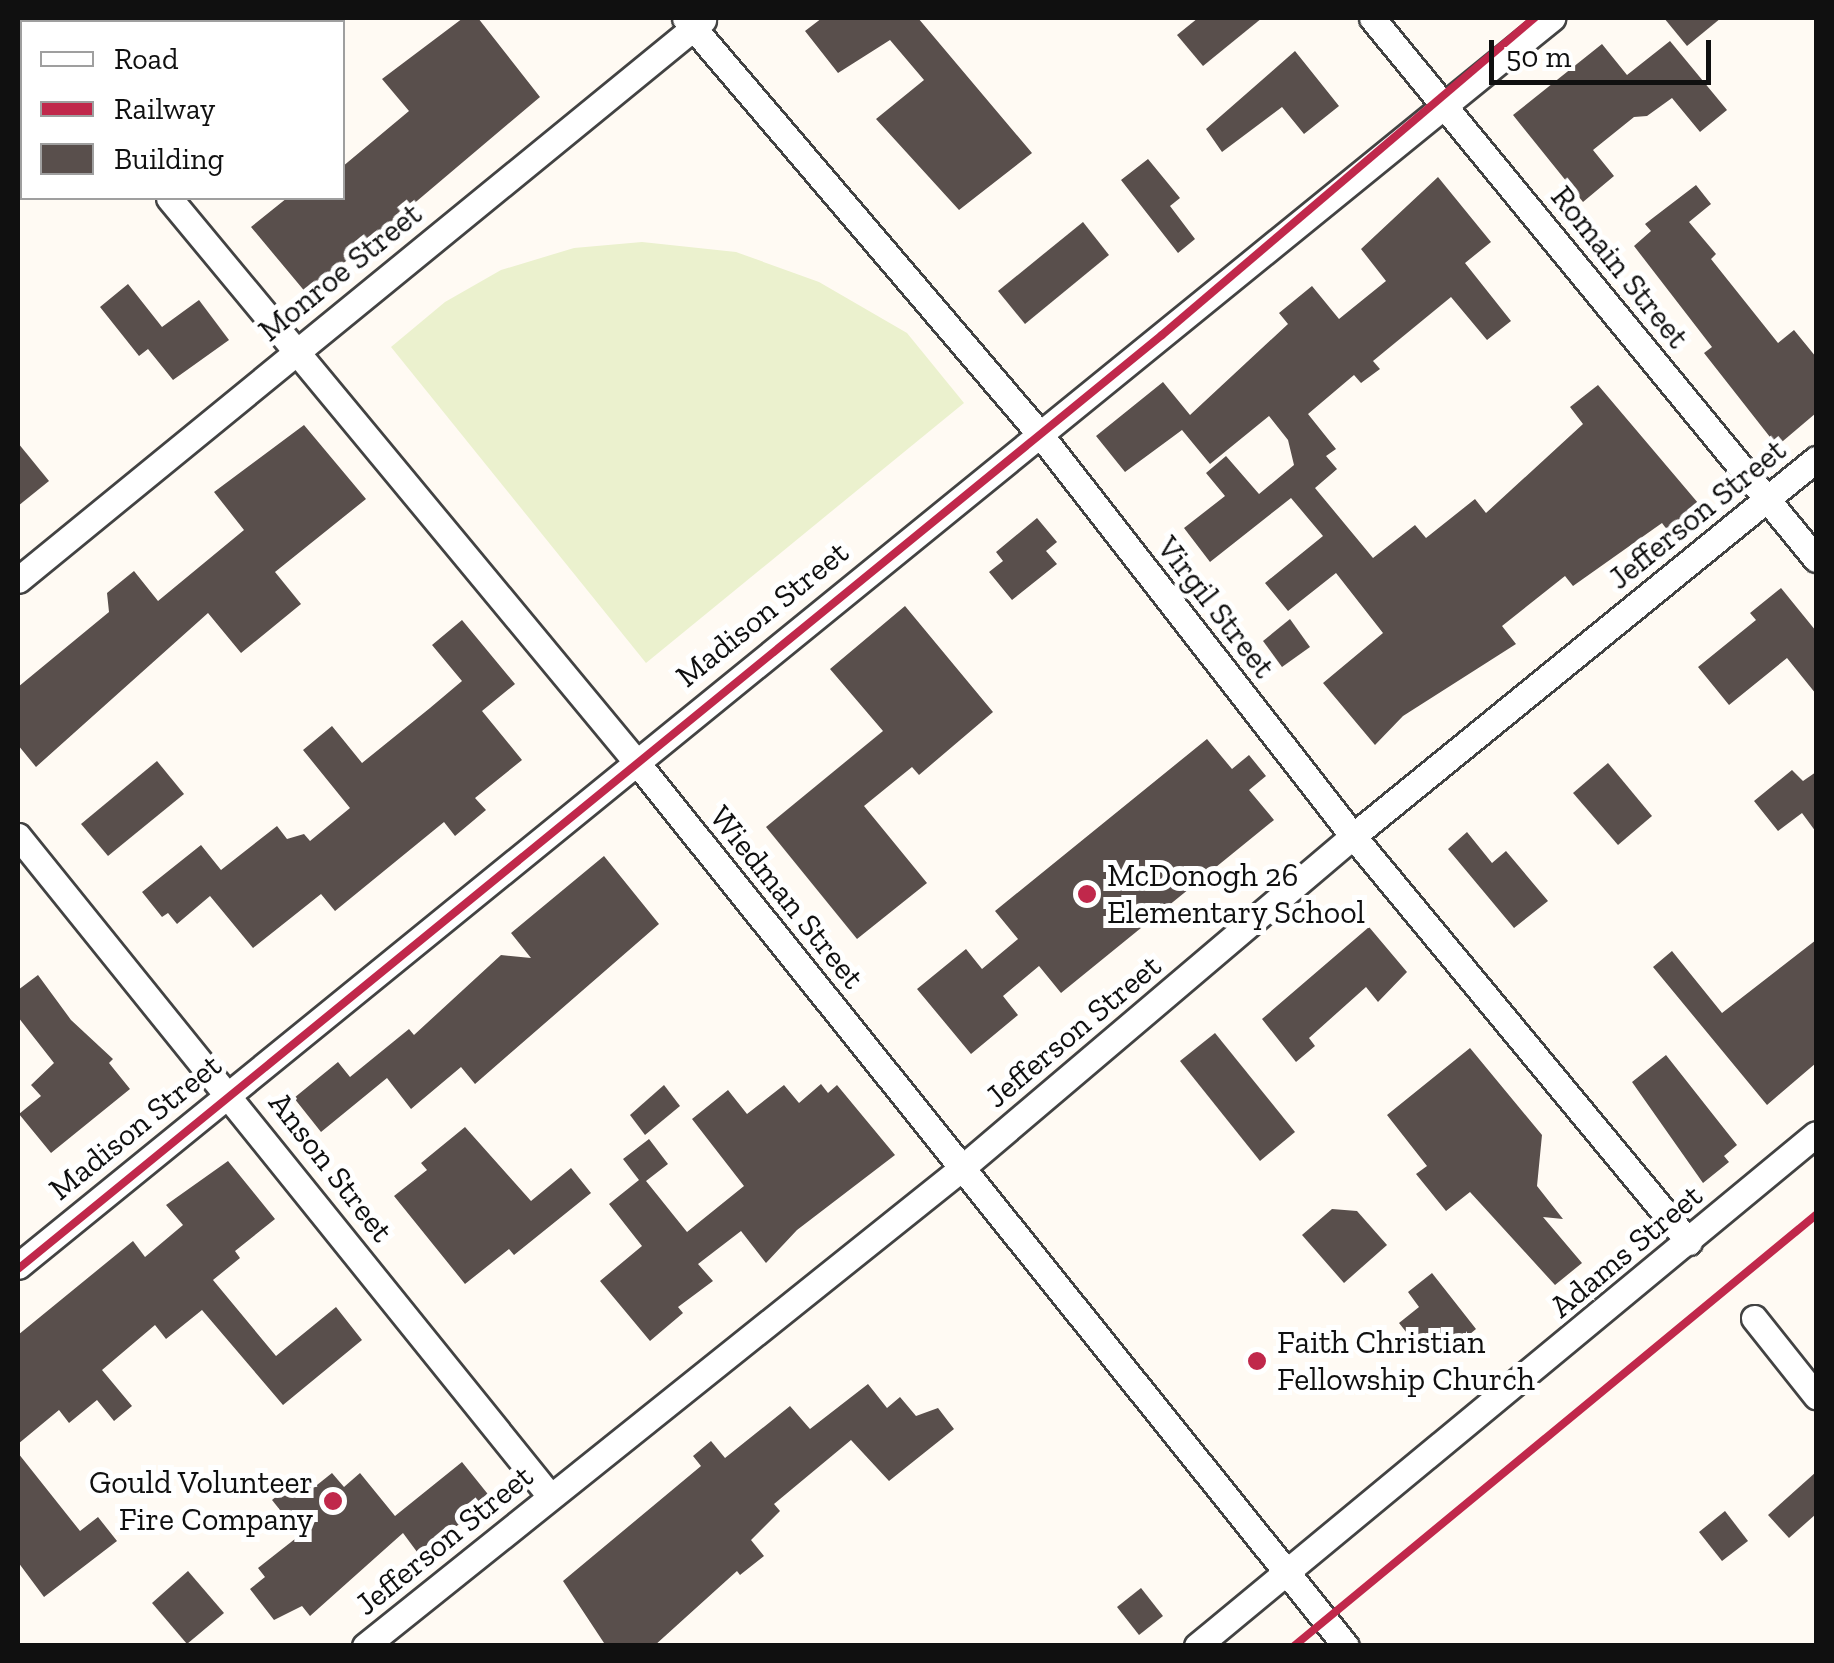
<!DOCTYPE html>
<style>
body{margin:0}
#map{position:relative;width:1834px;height:1663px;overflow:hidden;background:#fffaf3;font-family:"Zilla Slab",serif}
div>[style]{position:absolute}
.pitch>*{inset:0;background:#ebf1ce}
.building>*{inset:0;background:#594f4c}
.roads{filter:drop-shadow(2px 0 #434343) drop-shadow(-2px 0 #434343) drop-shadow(0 2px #434343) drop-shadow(0 -2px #434343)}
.minor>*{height:25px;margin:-12.5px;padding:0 12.5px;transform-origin:12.5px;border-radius:12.5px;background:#fff}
.rail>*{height:8px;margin:-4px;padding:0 4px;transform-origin:4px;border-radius:4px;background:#c0284b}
.dots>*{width:28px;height:28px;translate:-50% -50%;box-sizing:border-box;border:5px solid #fff;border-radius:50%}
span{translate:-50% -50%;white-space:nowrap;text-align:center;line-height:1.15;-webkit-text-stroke:10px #fff;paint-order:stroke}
.street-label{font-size:32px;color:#101010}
.poi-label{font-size:32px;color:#101010}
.left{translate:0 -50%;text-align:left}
.right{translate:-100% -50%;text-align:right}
.frame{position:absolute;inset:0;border:20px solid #101010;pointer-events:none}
.legend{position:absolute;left:20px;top:20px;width:325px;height:180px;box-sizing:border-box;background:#fff;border:2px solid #9f9f9f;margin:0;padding:12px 18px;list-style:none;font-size:30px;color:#101010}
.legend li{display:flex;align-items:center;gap:20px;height:50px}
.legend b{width:50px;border:2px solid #9f9f9f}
.scale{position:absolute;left:1489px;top:40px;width:222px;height:45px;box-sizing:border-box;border:5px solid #101010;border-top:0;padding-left:12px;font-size:30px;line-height:35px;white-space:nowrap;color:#101010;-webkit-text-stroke:8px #fff;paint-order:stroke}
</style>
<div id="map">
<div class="pitch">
<div style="clip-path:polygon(642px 242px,736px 252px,819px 282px,907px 333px,964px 403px,646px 663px,391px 347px,445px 302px,501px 270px,574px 248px)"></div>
</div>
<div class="building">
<div style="clip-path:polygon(463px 18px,478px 18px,540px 97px,307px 294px,251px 227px,287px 198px,342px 198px,342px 167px,409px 111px,382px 79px)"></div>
<div style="clip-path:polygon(822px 18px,918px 18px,1032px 153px,959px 210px,876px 119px,924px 80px,890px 40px,838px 73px,805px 31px)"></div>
<div style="clip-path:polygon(1198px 18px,1262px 18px,1203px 66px,1177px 35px)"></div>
<div style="clip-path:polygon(1664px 18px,1721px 18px,1687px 46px)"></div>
<div style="clip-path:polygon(1670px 41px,1727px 110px,1700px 132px,1672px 98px,1647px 116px,1634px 117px,1593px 150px,1614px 176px,1583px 202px,1513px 115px,1602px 44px,1627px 75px)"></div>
<div style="clip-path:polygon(1295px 51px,1339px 106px,1304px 134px,1282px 107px,1222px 152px,1206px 129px)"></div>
<div style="clip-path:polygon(1148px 159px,1180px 198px,1170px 206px,1195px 239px,1178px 253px,1121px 180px)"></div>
<div style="clip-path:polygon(1438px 177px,1491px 242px,1465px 263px,1511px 321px,1487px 340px,1451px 297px,1373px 361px,1380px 369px,1361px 383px,1354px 375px,1308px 414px,1336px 449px,1326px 456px,1337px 469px,1315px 488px,1373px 558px,1415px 525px,1426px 538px,1475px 499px,1486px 513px,1583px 424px,1570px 407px,1598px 385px,1704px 510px,1671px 535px,1662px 523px,1573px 586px,1565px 576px,1502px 626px,1516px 644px,1403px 716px,1375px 745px,1323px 683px,1383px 633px,1336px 573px,1288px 611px,1265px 583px,1323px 536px,1291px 498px,1210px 562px,1184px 528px,1225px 496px,1206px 473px,1226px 456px,1259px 494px,1294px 465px,1288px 440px,1269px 416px,1210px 464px,1182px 430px,1125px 472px,1096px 436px,1163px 382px,1190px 415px,1288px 324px,1279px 313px,1312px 286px,1339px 319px,1386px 281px,1361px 249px)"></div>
<div style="clip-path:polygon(1696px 185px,1711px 204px,1689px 222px,1716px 254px,1711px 259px,1778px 343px,1794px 330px,1816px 357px,1816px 413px,1777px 446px,1704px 353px,1712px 347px,1634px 246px,1651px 231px,1645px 224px)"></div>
<div style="clip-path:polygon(1083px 222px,1109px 255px,1025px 324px,998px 291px)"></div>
<div style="clip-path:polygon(128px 284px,162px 327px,199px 300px,229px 340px,173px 380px,148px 349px,139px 356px,100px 307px)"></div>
<div style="clip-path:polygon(304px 425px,366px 499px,275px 572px,301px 604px,241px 653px,208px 613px,36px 767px,18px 745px,18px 687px,109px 612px,107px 593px,134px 571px,158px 601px,244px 530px,214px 492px)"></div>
<div style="clip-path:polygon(18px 443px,49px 481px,18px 506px)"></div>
<div style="clip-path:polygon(1037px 518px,1057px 542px,1046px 551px,1057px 564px,1012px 600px,989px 572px,1003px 561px,996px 552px)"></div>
<div style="clip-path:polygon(1781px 588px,1816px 631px,1816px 694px,1787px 658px,1729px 705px,1698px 667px,1756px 620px,1750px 613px)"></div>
<div style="clip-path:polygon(905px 606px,993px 712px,919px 775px,912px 767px,864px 806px,927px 883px,857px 939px,766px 827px,883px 731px,830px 669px)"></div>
<div style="clip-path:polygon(1290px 619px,1310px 647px,1282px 667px,1263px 641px)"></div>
<div style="clip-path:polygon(462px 620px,515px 684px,482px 711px,522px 760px,475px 798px,486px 810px,455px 836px,444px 822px,335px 911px,321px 894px,253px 948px,210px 896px,177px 924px,168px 913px,162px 917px,142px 892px,201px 845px,221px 870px,277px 826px,287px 839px,304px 834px,310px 841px,350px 808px,303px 750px,332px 726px,362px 763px,430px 708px,462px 681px,432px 645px)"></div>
<div style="clip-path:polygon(1207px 739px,1232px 769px,1249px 755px,1266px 776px,1249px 790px,1274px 820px,1061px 993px,1039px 966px,1003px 996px,1018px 1015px,971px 1054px,917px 989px,966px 949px,982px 969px,1018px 939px,995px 911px)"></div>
<div style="clip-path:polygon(157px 761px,184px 794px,108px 856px,81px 824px)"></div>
<div style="clip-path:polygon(1608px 763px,1652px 816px,1618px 845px,1573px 793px)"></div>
<div style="clip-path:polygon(1792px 770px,1803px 781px,1816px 772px,1816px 832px,1802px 813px,1778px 831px,1754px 801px)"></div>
<div style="clip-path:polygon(1467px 832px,1492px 863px,1506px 851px,1548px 901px,1514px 928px,1448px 849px)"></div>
<div style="clip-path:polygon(604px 856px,659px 924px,475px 1084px,461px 1067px,411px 1109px,387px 1078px,321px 1132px,294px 1098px,338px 1062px,350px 1077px,409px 1029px,414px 1035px,501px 955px,531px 958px,511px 933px)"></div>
<div style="clip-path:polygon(1369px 927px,1407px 972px,1378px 1002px,1366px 987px,1309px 1038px,1315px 1046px,1296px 1062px,1262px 1019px)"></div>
<div style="clip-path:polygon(1816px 940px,1816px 1063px,1767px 1105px,1653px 967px,1672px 951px,1722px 1013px)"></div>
<div style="clip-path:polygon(38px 975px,71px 1020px,113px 1059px,109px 1063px,130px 1089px,51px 1153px,19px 1114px,41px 1096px,31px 1085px,54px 1063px,18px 1017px,18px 990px)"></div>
<div style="clip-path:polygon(1215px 1033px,1295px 1132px,1260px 1161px,1180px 1061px)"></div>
<div style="clip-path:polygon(1470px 1048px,1542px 1135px,1537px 1186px,1563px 1219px,1543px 1217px,1582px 1263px,1555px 1285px,1470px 1192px,1446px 1211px,1416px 1174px,1427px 1166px,1387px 1115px)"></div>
<div style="clip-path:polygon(1666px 1055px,1737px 1145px,1724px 1156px,1729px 1162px,1703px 1183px,1632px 1082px)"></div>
<div style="clip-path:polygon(821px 1084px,828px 1093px,837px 1085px,895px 1155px,797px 1230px,766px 1263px,741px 1231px,698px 1264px,713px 1281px,678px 1307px,683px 1313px,650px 1341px,600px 1281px,642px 1246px,609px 1204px,639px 1180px,623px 1159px,649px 1139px,668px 1164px,646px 1181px,687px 1232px,744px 1186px,692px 1119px,728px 1090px,747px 1114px,784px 1085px,799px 1103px)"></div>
<div style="clip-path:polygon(664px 1085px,680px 1106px,645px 1135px,630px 1115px)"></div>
<div style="clip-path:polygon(465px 1127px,531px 1201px,571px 1168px,591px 1193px,514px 1255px,509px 1249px,465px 1284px,394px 1196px,427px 1170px,421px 1163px)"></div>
<div style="clip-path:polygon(228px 1161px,275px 1219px,235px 1251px,240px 1258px,213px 1280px,276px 1356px,336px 1307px,362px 1340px,283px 1405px,202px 1310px,166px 1339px,155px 1325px,102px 1370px,132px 1406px,114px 1421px,97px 1400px,69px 1423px,59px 1410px,18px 1444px,18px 1335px,133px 1241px,145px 1257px,183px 1225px,166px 1205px)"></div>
<div style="clip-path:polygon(1332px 1209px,1357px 1211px,1387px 1245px,1344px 1283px,1302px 1235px)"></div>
<div style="clip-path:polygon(1432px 1273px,1476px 1329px,1451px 1350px,1445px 1342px,1426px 1357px,1399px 1323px,1419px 1307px,1408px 1292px)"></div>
<div style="clip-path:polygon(868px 1384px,887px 1408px,900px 1397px,916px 1416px,938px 1408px,954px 1429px,889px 1481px,851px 1440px,774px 1504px,780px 1511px,751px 1540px,764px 1556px,740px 1575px,737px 1571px,654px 1646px,606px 1646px,563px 1581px,701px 1466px,693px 1456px,711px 1441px,725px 1458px,790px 1406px,810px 1429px)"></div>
<div style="clip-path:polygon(18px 1453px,80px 1531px,98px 1517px,117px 1541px,44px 1597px,18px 1562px)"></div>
<div style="clip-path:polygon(462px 1462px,491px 1498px,420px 1556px,403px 1533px,310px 1616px,302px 1606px,274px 1620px,250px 1589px,265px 1577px,258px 1568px,300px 1535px,272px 1500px,302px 1476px,312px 1489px,332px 1473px,344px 1487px,360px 1473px,395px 1516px)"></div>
<div style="clip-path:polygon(1816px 1472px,1816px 1514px,1789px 1538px,1768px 1515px)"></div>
<div style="clip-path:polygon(1725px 1511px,1748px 1541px,1722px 1561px,1699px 1532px)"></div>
<div style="clip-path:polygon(188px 1571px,224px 1613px,187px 1644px,152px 1603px)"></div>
<div style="clip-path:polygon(1141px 1588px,1163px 1616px,1139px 1635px,1117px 1607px)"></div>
</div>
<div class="roads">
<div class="minor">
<div style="left:24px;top:18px;width:6px;rotate:45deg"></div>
<div style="left:685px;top:18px;width:545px;rotate:49.54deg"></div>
<div style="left:1039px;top:433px;width:511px;rotate:52.08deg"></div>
<div style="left:1353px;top:836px;width:527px;rotate:50.39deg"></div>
<div style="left:1372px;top:18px;width:700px;rotate:50.62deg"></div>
<div style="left:169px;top:198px;width:735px;rotate:50.35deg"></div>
<div style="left:638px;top:764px;width:1131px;rotate:51.25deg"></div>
<div style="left:18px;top:580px;width:885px;rotate:-39.27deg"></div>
<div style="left:18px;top:836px;width:848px;rotate:51.13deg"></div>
<div style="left:18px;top:1266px;width:1978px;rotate:-39.13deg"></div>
<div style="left:1754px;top:1318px;width:100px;rotate:51.5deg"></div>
<div style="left:365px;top:1646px;width:766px;rotate:-38.69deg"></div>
<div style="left:963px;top:1167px;width:512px;rotate:-40.32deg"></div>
<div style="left:1353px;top:836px;width:597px;rotate:-39.15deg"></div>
<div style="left:1197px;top:1646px;width:803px;rotate:-39.6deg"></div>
</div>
</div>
<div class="rail">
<div style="left:18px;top:1269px;width:1477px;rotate:-39.23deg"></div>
<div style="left:1162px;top:335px;width:490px;rotate:-40.4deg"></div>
<div style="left:1294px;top:1646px;width:677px;rotate:-39.55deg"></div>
</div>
<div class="dots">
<div style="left:1087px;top:894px;background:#c0284b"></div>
<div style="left:1257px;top:1361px;background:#c0284b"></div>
<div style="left:333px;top:1501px;background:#c0284b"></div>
</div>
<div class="street-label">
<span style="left:1620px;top:267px;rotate:51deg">Romain Street</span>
<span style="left:340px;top:272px;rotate:-39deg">Monroe Street</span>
<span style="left:1697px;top:514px;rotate:-39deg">Jefferson Street</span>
<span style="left:1216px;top:607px;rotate:52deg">Virgil Street</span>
<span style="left:762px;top:614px;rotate:-39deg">Madison Street</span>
<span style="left:787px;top:897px;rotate:51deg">Wiedman Street</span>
<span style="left:1073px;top:1031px;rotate:-40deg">Jefferson Street</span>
<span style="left:135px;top:1127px;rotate:-39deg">Madison Street</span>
<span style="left:331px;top:1167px;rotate:52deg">Anson Street</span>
<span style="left:1626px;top:1251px;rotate:-40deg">Adams Street</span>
<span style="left:444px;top:1540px;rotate:-39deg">Jefferson Street</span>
</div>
<div class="poi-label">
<span class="left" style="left:1107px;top:894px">McDonogh 26<br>Elementary School</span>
<span class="left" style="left:1277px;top:1361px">Faith Christian<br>Fellowship Church</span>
<span class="right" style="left:313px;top:1501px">Gould Volunteer<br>Fire Company</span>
</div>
<div class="frame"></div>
<ul class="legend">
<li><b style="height:12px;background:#fff"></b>Road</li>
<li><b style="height:12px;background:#c0284b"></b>Railway</li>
<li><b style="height:28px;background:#594f4c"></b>Building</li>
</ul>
<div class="scale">50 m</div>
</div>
